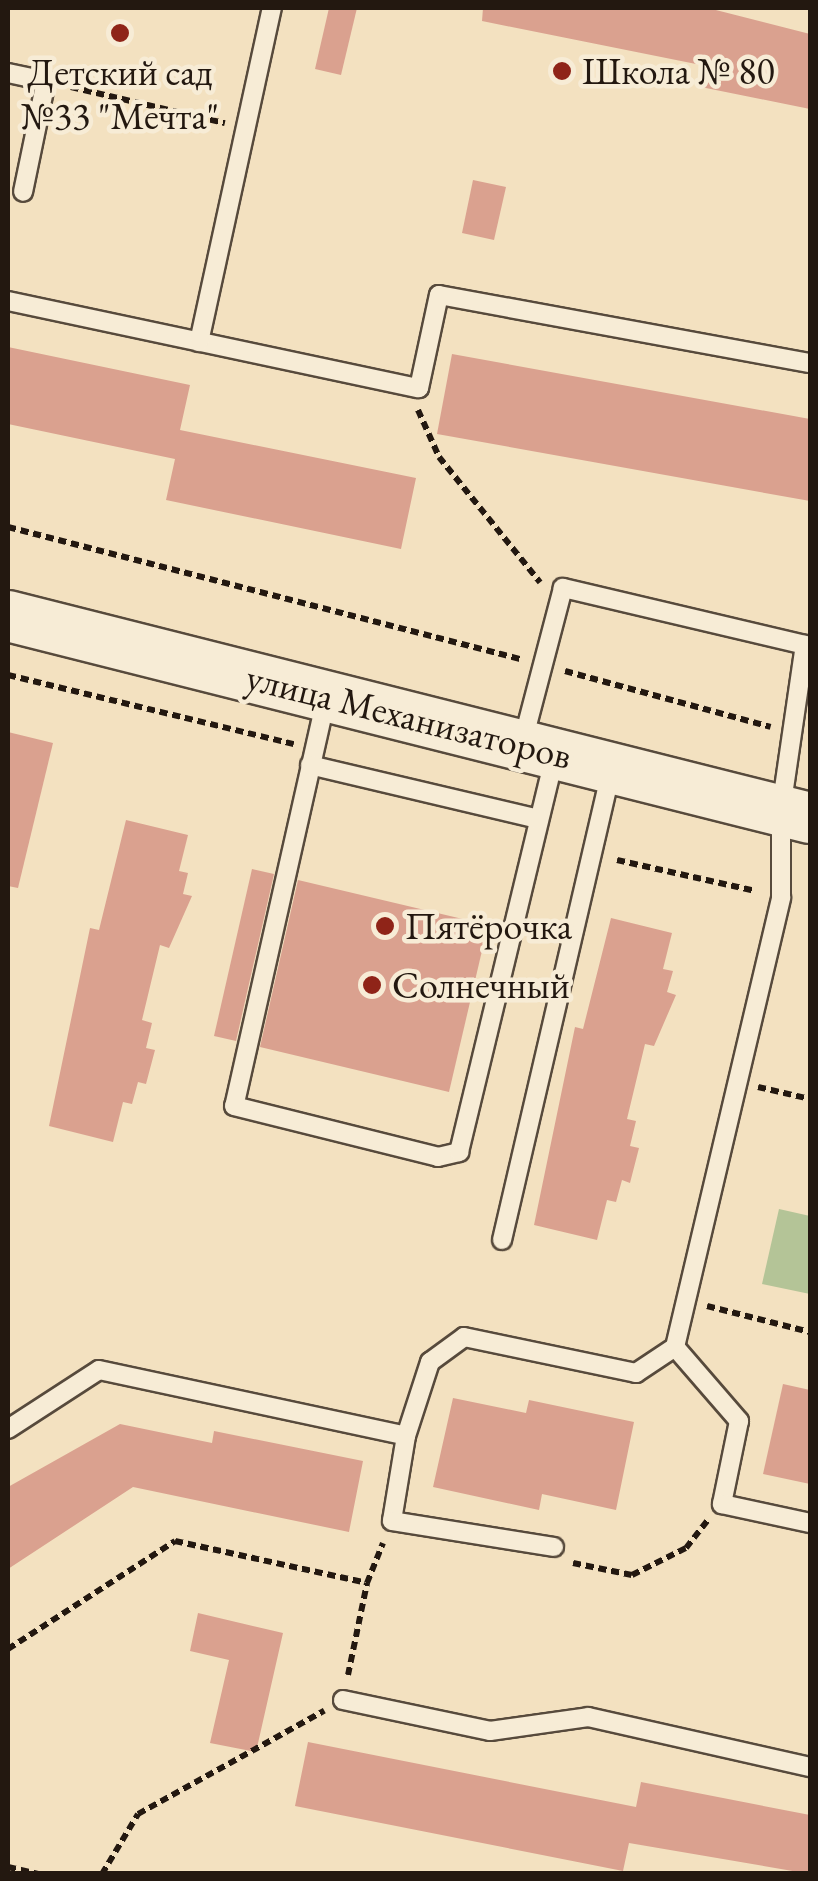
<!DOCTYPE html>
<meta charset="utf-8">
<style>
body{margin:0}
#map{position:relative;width:818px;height:1881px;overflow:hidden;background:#f3e1c0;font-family:"EB Garamond",serif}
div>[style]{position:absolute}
.green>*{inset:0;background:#b4c497}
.building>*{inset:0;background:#daa18f}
.path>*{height:6px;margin-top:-3px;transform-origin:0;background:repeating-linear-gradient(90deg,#231810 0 8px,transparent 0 13px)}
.roads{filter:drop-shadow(2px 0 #574a3c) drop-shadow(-2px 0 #574a3c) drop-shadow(0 2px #574a3c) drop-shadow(0 -2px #574a3c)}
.lane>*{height:18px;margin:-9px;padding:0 9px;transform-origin:9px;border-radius:9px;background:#f7ecd6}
.secondary>*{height:50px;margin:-25px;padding:0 25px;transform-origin:25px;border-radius:25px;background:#f7ecd6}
.dots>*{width:28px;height:28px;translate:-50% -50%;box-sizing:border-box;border:5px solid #f7ecd6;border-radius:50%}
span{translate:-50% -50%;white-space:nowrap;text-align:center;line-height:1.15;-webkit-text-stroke:9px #f7ecd6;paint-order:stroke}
.poi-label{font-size:38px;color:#231810}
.left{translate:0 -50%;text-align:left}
.street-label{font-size:38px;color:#231810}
.frame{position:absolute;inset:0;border:10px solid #231810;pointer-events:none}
</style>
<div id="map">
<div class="green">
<div style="clip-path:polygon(779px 1209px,810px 1216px,810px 1294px,762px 1284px)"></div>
</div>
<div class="building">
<div style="clip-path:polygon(329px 8px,357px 8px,341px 75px,315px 69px)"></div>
<div style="clip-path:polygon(483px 8px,708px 8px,810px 34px,810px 109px,696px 86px,701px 65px,482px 21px)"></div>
<div style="clip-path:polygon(473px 180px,506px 187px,494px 240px,462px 233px)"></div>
<div style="clip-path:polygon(8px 347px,190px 385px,180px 430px,416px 478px,401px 549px,166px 500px,175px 459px,8px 424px)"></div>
<div style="clip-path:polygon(452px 354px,810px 419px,810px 501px,437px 434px)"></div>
<div style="clip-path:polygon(8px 732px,53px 743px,18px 888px,8px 886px)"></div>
<div style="clip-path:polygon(126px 820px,188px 835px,179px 871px,188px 873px,183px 894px,192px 896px,169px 948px,160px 945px,142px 1020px,152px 1023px,146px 1048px,155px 1050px,146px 1084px,138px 1082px,132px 1104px,123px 1102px,113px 1142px,49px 1126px,90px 928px,99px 930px)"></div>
<div style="clip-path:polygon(252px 869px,274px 874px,236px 1041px,214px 1036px)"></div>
<div style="clip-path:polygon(298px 880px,488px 925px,449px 1092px,260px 1047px)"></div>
<div style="clip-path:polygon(611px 918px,672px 933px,663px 969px,673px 971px,667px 992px,676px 995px,654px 1046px,645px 1044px,627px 1119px,636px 1121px,630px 1146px,639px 1148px,630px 1183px,622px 1180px,616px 1202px,607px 1200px,597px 1240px,534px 1225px,575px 1027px,583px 1029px)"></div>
<div style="clip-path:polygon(783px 1384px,810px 1390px,810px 1484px,763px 1474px)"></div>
<div style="clip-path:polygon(453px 1398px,526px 1413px,529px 1400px,634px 1422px,616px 1510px,542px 1494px,539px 1510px,433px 1487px)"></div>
<div style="clip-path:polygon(120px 1424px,212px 1443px,214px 1431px,363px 1461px,349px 1532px,133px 1487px,8px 1569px,8px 1487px)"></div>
<div style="clip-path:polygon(198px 1613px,283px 1633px,256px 1752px,210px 1743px,229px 1660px,190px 1651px)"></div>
<div style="clip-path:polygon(308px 1742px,636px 1807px,641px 1782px,810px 1815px,810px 1874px,629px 1843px,623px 1871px,295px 1806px)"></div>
</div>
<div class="path">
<div style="left:71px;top:87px;width:158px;rotate:13.2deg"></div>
<div style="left:418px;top:410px;width:51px;rotate:65.9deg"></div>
<div style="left:439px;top:457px;width:161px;rotate:51.1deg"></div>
<div style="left:8px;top:527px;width:529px;rotate:14.46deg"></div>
<div style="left:565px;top:671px;width:213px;rotate:15.2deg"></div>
<div style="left:8px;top:675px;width:294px;rotate:13.6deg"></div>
<div style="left:617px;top:860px;width:142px;rotate:12.6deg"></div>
<div style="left:758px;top:1087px;width:53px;rotate:13deg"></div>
<div style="left:707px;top:1306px;width:106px;rotate:14.2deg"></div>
<div style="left:573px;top:1563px;width:60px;rotate:11.5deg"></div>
<div style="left:632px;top:1575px;width:60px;rotate:-26.6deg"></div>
<div style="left:686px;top:1548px;width:36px;rotate:-52deg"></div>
<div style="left:8px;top:1649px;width:199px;rotate:-32.9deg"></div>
<div style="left:175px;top:1541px;width:197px;rotate:12.3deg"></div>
<div style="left:367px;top:1583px;width:43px;rotate:-68.2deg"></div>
<div style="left:348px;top:1675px;width:94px;rotate:-78.3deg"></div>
<div style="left:8px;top:1867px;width:32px;rotate:13deg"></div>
<div style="left:102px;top:1874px;width:70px;rotate:-59deg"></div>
<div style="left:138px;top:1814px;width:213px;rotate:-29deg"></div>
</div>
<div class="roads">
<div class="lane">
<div style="left:8px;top:73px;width:39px;rotate:12deg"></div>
<div style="left:46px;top:81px;width:113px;rotate:101.7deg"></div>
<div style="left:8px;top:301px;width:420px;rotate:12deg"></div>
<div style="left:419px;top:388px;width:95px;rotate:-77.9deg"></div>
<div style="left:439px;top:295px;width:377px;rotate:10.4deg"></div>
<div style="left:199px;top:342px;width:342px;rotate:-77.7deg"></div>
<div style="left:326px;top:699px;width:417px;rotate:102.7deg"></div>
<div style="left:234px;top:1106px;width:210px;rotate:14deg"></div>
<div style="left:438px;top:1157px;width:22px;rotate:-13deg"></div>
<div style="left:459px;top:1152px;width:404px;rotate:-76.4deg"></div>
<div style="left:310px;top:765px;width:235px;rotate:13.3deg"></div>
<div style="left:502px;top:1240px;width:480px;rotate:-76.9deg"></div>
<div style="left:675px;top:1347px;width:98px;rotate:49.1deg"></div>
<div style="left:739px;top:1421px;width:85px;rotate:101.6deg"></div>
<div style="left:722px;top:1504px;width:90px;rotate:12.2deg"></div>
<div style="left:8px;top:1429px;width:108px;rotate:-33deg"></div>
<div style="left:99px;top:1370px;width:314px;rotate:12.1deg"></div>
<div style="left:406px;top:1436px;width:86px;rotate:99.4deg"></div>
<div style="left:392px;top:1521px;width:164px;rotate:9.1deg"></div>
<div style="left:406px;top:1436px;width:78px;rotate:-72deg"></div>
<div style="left:430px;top:1362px;width:42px;rotate:-36.3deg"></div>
<div style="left:464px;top:1337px;width:176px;rotate:11.8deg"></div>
<div style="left:636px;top:1373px;width:47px;rotate:-33.7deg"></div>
<div style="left:675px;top:1347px;width:462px;rotate:-76.7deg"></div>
<div style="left:781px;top:897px;width:88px;rotate:-90deg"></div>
<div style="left:781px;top:809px;width:166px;rotate:-81.7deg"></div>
<div style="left:805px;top:645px;width:249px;rotate:-166.7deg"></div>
<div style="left:563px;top:588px;width:161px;rotate:104.7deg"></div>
<div style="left:343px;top:1700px;width:150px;rotate:11.9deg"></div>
<div style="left:490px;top:1731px;width:99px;rotate:-8.1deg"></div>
<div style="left:588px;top:1717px;width:228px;rotate:12.7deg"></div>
</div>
<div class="secondary">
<div style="left:8px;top:616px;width:827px;rotate:14.14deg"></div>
</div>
</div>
<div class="dots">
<div style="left:120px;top:33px;background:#8f2418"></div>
<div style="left:562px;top:71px;background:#8f2418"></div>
<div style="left:385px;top:926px;background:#8f2418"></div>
<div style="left:372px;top:985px;background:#8f2418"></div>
</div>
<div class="poi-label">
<span class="left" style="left:582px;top:71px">Школа № 80</span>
<span style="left:120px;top:94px">Детский сад<br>№33 "Мечта"</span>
<span class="left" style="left:405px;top:926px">Пятёрочка</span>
<span class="left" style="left:392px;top:985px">Солнечный</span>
</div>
<div class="street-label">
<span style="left:409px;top:716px;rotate:14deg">улица Механизаторов</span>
</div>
<div class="frame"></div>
</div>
